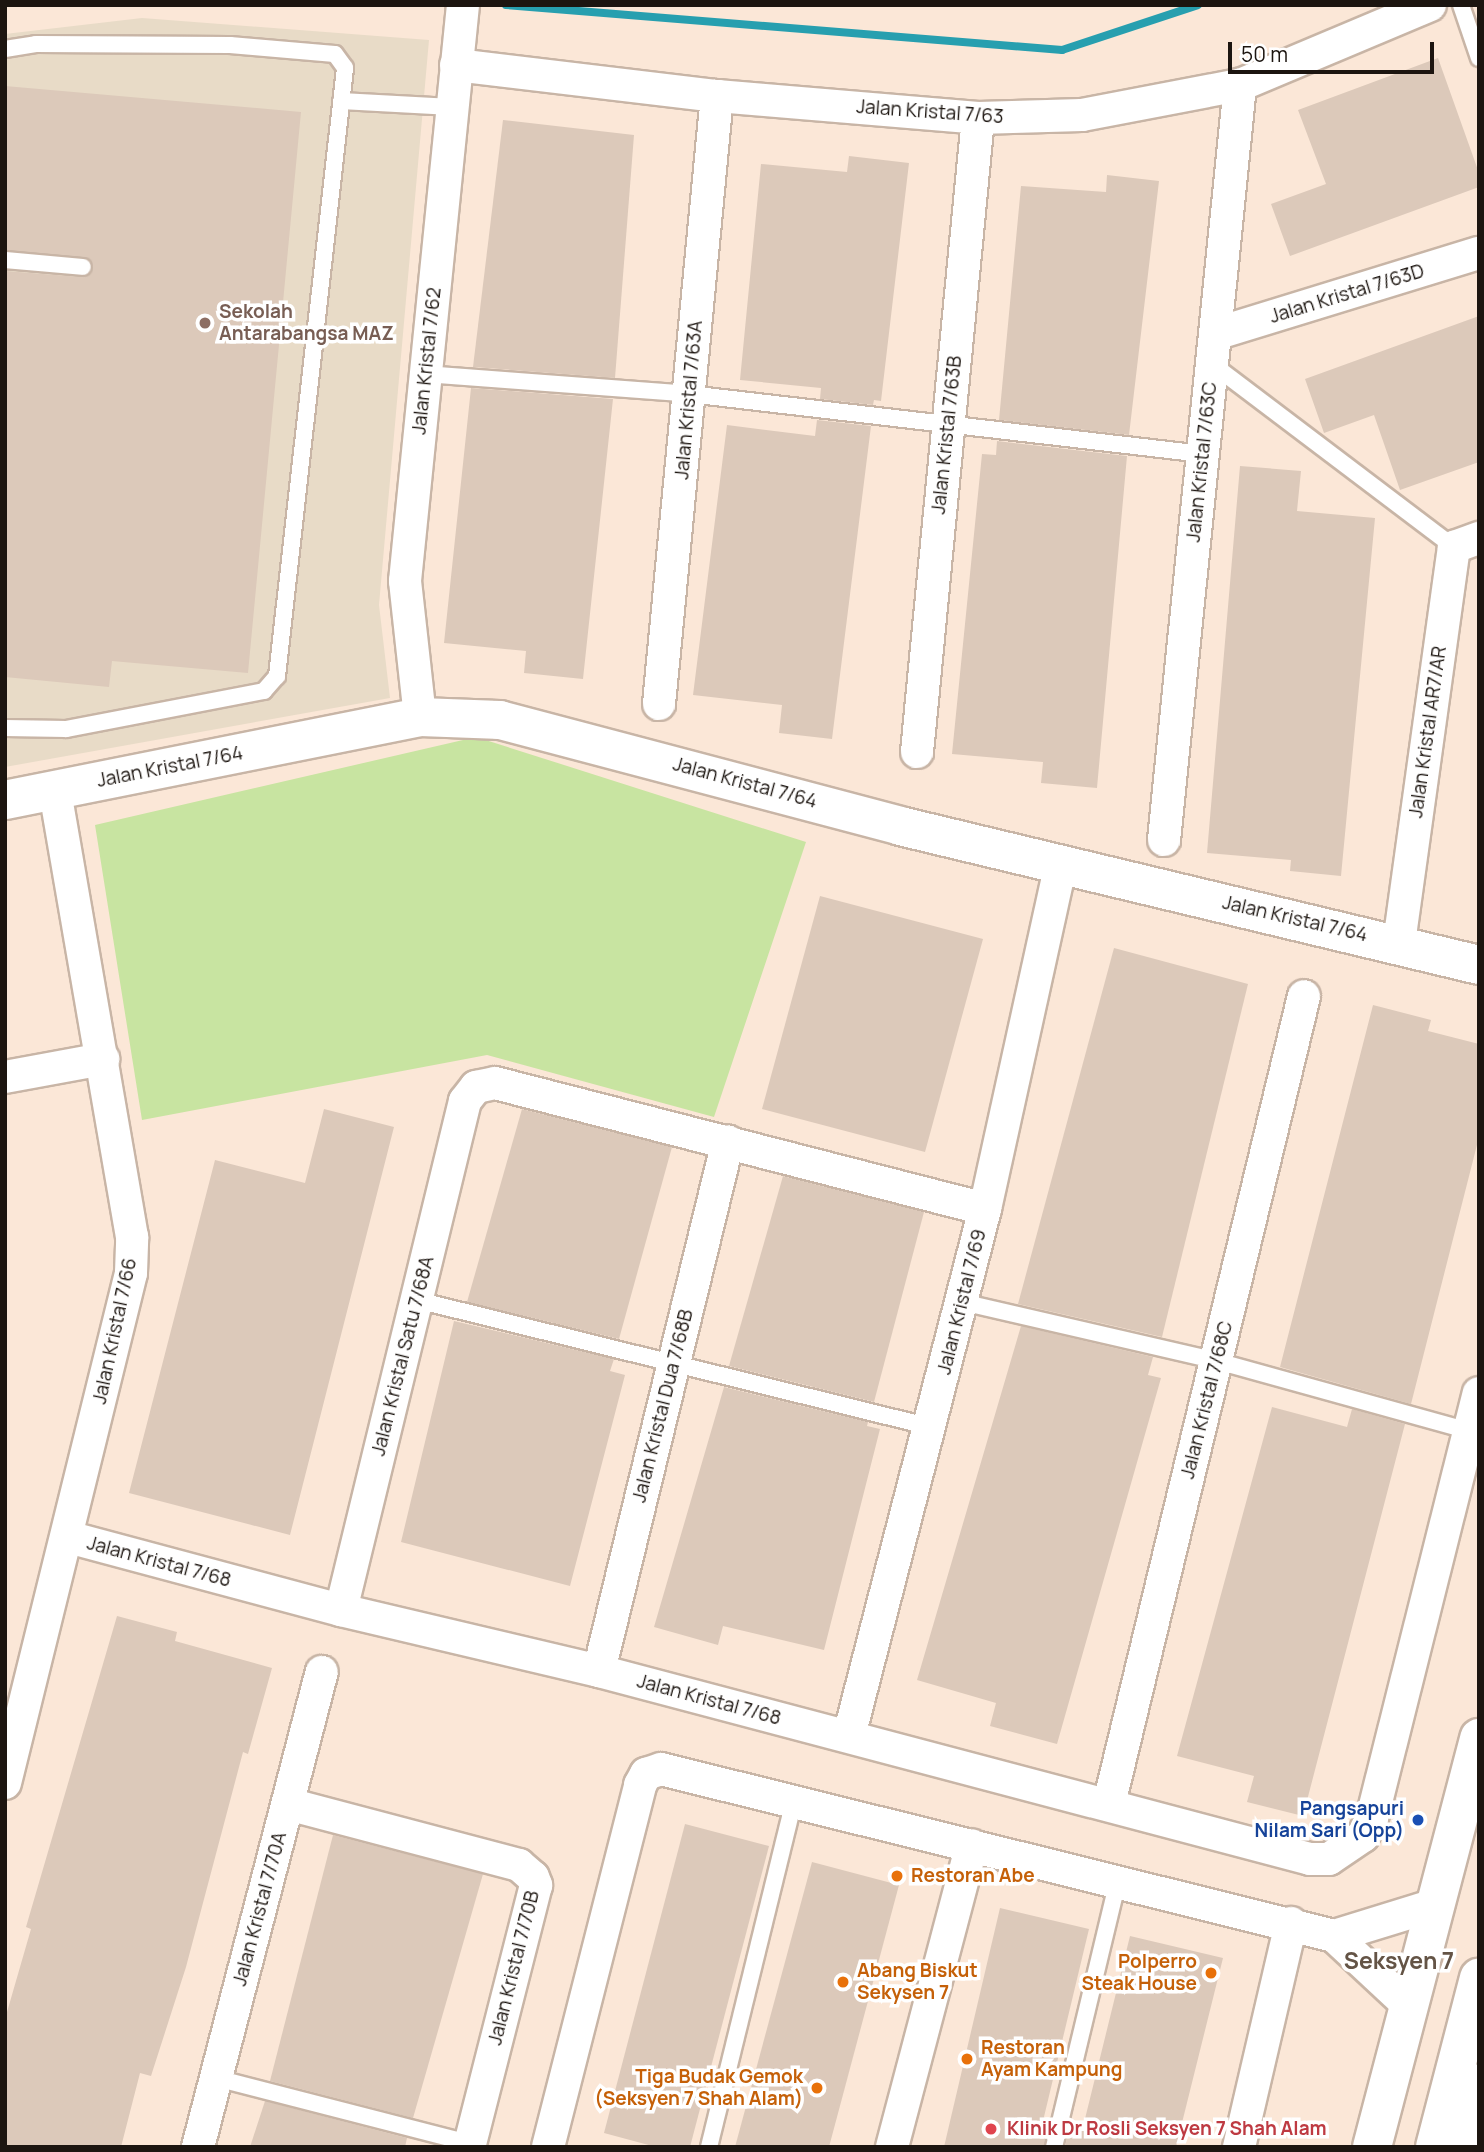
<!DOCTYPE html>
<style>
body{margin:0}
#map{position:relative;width:1484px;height:2152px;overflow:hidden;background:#fbe7d7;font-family:Manrope,sans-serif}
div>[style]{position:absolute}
.education>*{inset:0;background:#e8dbc7}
.green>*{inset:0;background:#c8e4a1}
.stream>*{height:8px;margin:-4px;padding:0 4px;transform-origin:4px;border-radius:4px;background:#279faf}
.building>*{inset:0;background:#dcc9ba}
.roads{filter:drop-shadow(2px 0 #c8b5a6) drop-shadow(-2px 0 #c8b5a6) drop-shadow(0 2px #c8b5a6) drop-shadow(0 -2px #c8b5a6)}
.lane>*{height:16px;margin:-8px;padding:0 8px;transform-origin:8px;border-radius:8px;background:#fff}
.street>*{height:32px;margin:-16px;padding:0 16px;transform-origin:16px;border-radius:16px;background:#fff}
.secondary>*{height:38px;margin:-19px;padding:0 19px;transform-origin:19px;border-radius:19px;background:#fff}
.primary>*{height:38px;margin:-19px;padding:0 19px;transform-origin:19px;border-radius:19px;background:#fff}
.dots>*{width:19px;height:19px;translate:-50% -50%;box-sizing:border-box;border:4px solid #fff;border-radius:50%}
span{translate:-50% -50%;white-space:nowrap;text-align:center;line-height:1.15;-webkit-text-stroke:7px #fff;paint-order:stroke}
.street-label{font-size:19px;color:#1c1510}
.education-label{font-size:19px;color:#785e54;font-weight:700}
.left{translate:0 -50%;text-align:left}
.transit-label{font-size:19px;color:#164399;font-weight:700}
.right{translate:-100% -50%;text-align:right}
.food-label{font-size:19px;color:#c56008;font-weight:700}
.health-label{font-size:19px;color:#be3a42;font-weight:700}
.quarter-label{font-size:23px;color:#645446;font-weight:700}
.frame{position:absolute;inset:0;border:7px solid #1c1510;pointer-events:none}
.scale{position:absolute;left:1228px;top:42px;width:206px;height:32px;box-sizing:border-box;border:4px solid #1c1510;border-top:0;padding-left:9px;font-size:21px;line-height:24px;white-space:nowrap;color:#1c1510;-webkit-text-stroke:5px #fff;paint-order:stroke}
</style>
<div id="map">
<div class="education">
<div style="clip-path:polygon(142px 18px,429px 40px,379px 605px,390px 698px,5px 767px,5px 34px)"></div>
</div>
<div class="green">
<div style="clip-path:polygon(476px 737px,806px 842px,714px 1117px,487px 1055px,142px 1120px,95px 825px)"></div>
</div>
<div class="stream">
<div style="left:506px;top:5px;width:558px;rotate:4.63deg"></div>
<div style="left:1062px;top:50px;width:143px;rotate:-18.3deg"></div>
</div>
<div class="building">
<div style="clip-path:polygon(1438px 58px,1479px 173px,1479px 187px,1290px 256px,1271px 204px,1326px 184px,1298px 110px)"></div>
<div style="clip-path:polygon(5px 86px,301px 112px,248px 673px,112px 661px,109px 687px,5px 677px,5px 271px,82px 277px,93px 267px,84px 257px,5px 250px)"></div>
<div style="clip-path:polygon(503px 120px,634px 135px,615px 378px,473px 367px)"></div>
<div style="clip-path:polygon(849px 156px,909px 163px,881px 401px,874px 400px,873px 405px,820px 399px,821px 388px,740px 380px,761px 164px,847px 172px)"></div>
<div style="clip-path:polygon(1107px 175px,1159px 181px,1129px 435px,999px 420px,1021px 186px,1106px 192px)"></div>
<div style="clip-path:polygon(1479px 316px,1479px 462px,1400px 490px,1374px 415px,1324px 433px,1305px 379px)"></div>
<div style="clip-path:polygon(471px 388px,613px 399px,583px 679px,524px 673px,526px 651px,444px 643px)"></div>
<div style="clip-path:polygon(817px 420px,871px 426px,832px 739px,779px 733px,782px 705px,693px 695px,727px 425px,815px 436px)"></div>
<div style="clip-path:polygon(997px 441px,1127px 456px,1097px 788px,1041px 783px,1043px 762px,952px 754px,982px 454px,996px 455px)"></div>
<div style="clip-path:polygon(1240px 466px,1301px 471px,1297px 511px,1375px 518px,1341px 876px,1290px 871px,1291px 860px,1207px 853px)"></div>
<div style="clip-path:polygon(820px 896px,983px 939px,925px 1152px,762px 1109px)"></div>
<div style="clip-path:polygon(1114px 948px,1248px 984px,1162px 1337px,1018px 1304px)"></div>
<div style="clip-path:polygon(1373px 1005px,1431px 1020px,1428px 1031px,1479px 1044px,1479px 1137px,1411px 1404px,1280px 1367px)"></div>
<div style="clip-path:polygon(324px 1109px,394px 1127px,290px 1535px,129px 1493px,215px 1160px,305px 1183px)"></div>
<div style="clip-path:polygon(522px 1109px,672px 1147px,619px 1339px,467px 1302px)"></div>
<div style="clip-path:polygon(783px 1176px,924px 1212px,874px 1402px,729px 1366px)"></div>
<div style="clip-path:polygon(454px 1321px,614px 1359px,610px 1371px,625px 1375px,570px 1586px,401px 1542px)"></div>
<div style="clip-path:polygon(1021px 1326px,1153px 1357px,1148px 1375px,1161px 1378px,1057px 1744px,990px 1726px,996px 1703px,917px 1680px)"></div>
<div style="clip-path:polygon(724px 1387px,868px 1422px,867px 1426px,880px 1429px,824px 1650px,723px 1626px,718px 1645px,654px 1627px)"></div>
<div style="clip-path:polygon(1272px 1407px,1347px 1427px,1352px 1409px,1405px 1424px,1303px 1816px,1247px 1802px,1254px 1776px,1177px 1756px)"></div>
<div style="clip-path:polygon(117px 1616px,177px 1632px,175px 1641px,272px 1668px,248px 1754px,243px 1752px,186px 1967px,151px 2076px,140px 2073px,121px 2147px,5px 2147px,5px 2019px,31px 1929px,26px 1927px)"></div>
<div style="clip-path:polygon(685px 1824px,769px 1846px,690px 2147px,656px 2147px,604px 2133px)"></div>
<div style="clip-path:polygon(333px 1835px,483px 1874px,413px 2118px,270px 2081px)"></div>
<div style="clip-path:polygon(812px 1862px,899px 1885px,829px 2147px,735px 2147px)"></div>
<div style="clip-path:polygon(1000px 1908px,1089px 1929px,1043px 2121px,1049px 2123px,1044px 2147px,944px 2147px)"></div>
<div style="clip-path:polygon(1130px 1936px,1223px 1958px,1176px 2147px,1065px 2147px,1069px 2128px,1082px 2131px)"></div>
<div style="clip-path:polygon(265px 2101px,407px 2138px,405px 2147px,250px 2147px)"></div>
</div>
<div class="roads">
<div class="lane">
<div style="left:1461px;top:5px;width:56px;rotate:71.2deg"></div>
<div style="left:5px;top:49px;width:31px;rotate:-9deg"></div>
<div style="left:36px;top:44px;width:194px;rotate:0.3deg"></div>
<div style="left:230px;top:45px;width:105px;rotate:4.9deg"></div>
<div style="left:335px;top:54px;width:17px;rotate:54deg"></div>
<div style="left:345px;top:68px;width:612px;rotate:96.38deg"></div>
<div style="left:277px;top:676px;width:20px;rotate:131deg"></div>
<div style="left:264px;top:691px;width:202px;rotate:169.1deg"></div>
<div style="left:66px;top:729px;width:61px;rotate:-179.1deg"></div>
<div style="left:341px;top:101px;width:111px;rotate:3.1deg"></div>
<div style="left:5px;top:260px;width:78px;rotate:5.1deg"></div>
<div style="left:1212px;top:364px;width:303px;rotate:37.1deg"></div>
<div style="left:426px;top:374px;width:264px;rotate:4.3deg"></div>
<div style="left:689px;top:394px;width:517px;rotate:6.66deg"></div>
<div style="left:417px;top:1300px;width:529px;rotate:13.88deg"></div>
<div style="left:962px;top:1302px;width:262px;rotate:13deg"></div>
<div style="left:1217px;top:1361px;width:262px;rotate:15.5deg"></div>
<div style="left:216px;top:2078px;width:262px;rotate:14.4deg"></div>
<div style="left:709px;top:2147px;width:356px;rotate:-76.2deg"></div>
<div style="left:1054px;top:2147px;width:275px;rotate:-76.5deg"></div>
</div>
<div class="street">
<div style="left:456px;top:65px;width:263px;rotate:6.8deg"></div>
<div style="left:717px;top:96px;width:262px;rotate:4.8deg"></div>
<div style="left:978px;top:118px;width:104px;rotate:-1.7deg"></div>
<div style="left:1082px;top:115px;width:161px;rotate:-10.8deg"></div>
<div style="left:1240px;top:85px;width:206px;rotate:-22.8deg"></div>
<div style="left:1215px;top:334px;width:276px;rotate:-17.1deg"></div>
<div style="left:659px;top:704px;width:611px;rotate:-84.55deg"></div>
<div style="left:420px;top:717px;width:137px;rotate:-96.3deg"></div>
<div style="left:405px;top:581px;width:579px;rotate:-84.25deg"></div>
<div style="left:917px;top:752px;width:637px;rotate:-84.5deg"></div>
<div style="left:1164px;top:840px;width:759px;rotate:-84.25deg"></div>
<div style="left:1399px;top:943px;width:400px;rotate:-82.1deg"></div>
<div style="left:1454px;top:547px;width:27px;rotate:-20deg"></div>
<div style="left:5px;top:1077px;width:100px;rotate:-10.4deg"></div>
<div style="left:68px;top:1537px;width:283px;rotate:15deg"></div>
<div style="left:341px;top:1610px;width:265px;rotate:13.3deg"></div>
<div style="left:599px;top:1671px;width:735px;rotate:14.81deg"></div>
<div style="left:1310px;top:1859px;width:19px"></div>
<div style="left:1329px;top:1859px;width:41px;rotate:-34.1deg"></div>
<div style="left:1363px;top:1836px;width:20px;rotate:-63deg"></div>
<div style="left:1372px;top:1818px;width:438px;rotate:-75.9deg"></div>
<div style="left:341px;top:1610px;width:524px;rotate:-76.31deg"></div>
<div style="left:465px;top:1101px;width:18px;rotate:-52deg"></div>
<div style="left:476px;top:1087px;width:19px;rotate:-12deg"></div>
<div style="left:495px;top:1083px;width:506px;rotate:14.42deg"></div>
<div style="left:599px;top:1671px;width:545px;rotate:-76.32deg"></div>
<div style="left:849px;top:1736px;width:544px;rotate:-75.53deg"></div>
<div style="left:985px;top:1209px;width:353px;rotate:-77.6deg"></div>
<div style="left:5px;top:1783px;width:525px;rotate:-76.12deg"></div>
<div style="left:131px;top:1273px;width:36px;rotate:-88deg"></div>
<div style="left:132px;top:1237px;width:454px;rotate:-99.8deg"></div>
<div style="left:288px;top:1804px;width:239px;rotate:14.8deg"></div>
<div style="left:519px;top:1865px;width:18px;rotate:41deg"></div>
<div style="left:533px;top:1877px;width:9px;rotate:69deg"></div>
<div style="left:536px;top:1885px;width:270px;rotate:104.3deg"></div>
<div style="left:1109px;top:1804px;width:831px;rotate:-76.43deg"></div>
<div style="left:1334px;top:1936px;width:106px;rotate:-17.1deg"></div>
<div style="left:198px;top:2147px;width:491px;rotate:-75.4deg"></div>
<div style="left:548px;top:2147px;width:374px;rotate:-75.7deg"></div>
<div style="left:640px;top:1785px;width:13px;rotate:-61deg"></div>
<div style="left:646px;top:1774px;width:16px;rotate:-18deg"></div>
<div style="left:661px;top:1769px;width:693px;rotate:13.94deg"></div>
<div style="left:1334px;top:1936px;width:100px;rotate:43deg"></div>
<div style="left:892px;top:2147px;width:312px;rotate:-75.2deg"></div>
<div style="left:1239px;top:2147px;width:230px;rotate:-76.9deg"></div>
</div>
<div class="secondary">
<div style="left:5px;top:800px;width:423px;rotate:-11.3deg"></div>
<div style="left:420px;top:717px;width:80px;rotate:2.1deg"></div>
<div style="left:500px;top:720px;width:414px;rotate:14.8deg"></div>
<div style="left:900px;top:826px;width:595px;rotate:13.5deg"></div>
</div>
<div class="primary">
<div style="left:1463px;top:2078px;width:28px;rotate:90deg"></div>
<div style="left:1463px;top:2106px;width:43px;rotate:73.7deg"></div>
<div style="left:1372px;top:2147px;width:423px;rotate:-75.3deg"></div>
<div style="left:1435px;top:2147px;width:175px;rotate:-75.4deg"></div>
</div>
</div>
<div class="dots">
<div style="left:205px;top:323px;background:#8d6e63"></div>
<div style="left:1418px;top:1820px;background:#1a4fb4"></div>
<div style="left:897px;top:1876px;background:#e8710a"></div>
<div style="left:1211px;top:1973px;background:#e8710a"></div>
<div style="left:843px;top:1982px;background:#e8710a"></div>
<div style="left:967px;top:2059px;background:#e8710a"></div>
<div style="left:817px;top:2088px;background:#e8710a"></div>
<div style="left:991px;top:2129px;background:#e0444e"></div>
</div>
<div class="street-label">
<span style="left:930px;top:112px;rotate:4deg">Jalan Kristal 7/63</span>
<span style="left:1347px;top:294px;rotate:-17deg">Jalan Kristal 7/63D</span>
<span style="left:427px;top:361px;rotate:-84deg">Jalan Kristal 7/62</span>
<span style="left:689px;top:400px;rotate:-85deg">Jalan Kristal 7/63A</span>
<span style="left:947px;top:435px;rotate:-84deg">Jalan Kristal 7/63B</span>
<span style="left:1202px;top:462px;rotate:-84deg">Jalan Kristal 7/63C</span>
<span style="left:1428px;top:732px;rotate:-82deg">Jalan Kristal AR7/AR</span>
<span style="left:170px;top:767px;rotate:-11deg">Jalan Kristal 7/64</span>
<span style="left:745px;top:783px;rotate:15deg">Jalan Kristal 7/64</span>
<span style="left:1295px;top:919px;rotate:13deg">Jalan Kristal 7/64</span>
<span style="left:962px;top:1302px;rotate:-76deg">Jalan Kristal 7/69</span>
<span style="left:115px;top:1331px;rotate:-78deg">Jalan Kristal 7/66</span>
<span style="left:403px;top:1356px;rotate:-76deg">Jalan Kristal Satu 7/68A</span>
<span style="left:1207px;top:1400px;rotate:-76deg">Jalan Kristal 7/68C</span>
<span style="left:663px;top:1406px;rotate:-76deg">Jalan Kristal Dua 7/68B</span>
<span style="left:159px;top:1562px;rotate:15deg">Jalan Kristal 7/68</span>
<span style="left:709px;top:1700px;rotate:15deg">Jalan Kristal 7/68</span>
<span style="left:260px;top:1909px;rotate:-75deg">Jalan Kristal 7/70A</span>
<span style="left:514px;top:1968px;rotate:-76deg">Jalan Kristal 7/70B</span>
</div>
<div class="education-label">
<span class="left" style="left:219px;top:323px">Sekolah<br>Antarabangsa MAZ</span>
</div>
<div class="transit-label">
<span class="right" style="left:1404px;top:1820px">Pangsapuri<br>Nilam Sari (Opp)</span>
</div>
<div class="food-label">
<span class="left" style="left:911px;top:1876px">Restoran Abe</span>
<span class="right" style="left:1197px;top:1973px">Polperro<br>Steak House</span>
<span class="left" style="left:857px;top:1982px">Abang Biskut<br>Sekysen 7</span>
<span class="left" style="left:981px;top:2059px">Restoran<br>Ayam Kampung</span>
<span class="right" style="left:803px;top:2088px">Tiga Budak Gemok<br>(Seksyen 7 Shah Alam)</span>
</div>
<div class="health-label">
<span class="left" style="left:1007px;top:2129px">Klinik Dr Rosli Seksyen 7 Shah Alam</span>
</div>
<div class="quarter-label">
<span style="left:1399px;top:1960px">Seksyen 7</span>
</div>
<div class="frame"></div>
<div class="scale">50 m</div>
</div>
